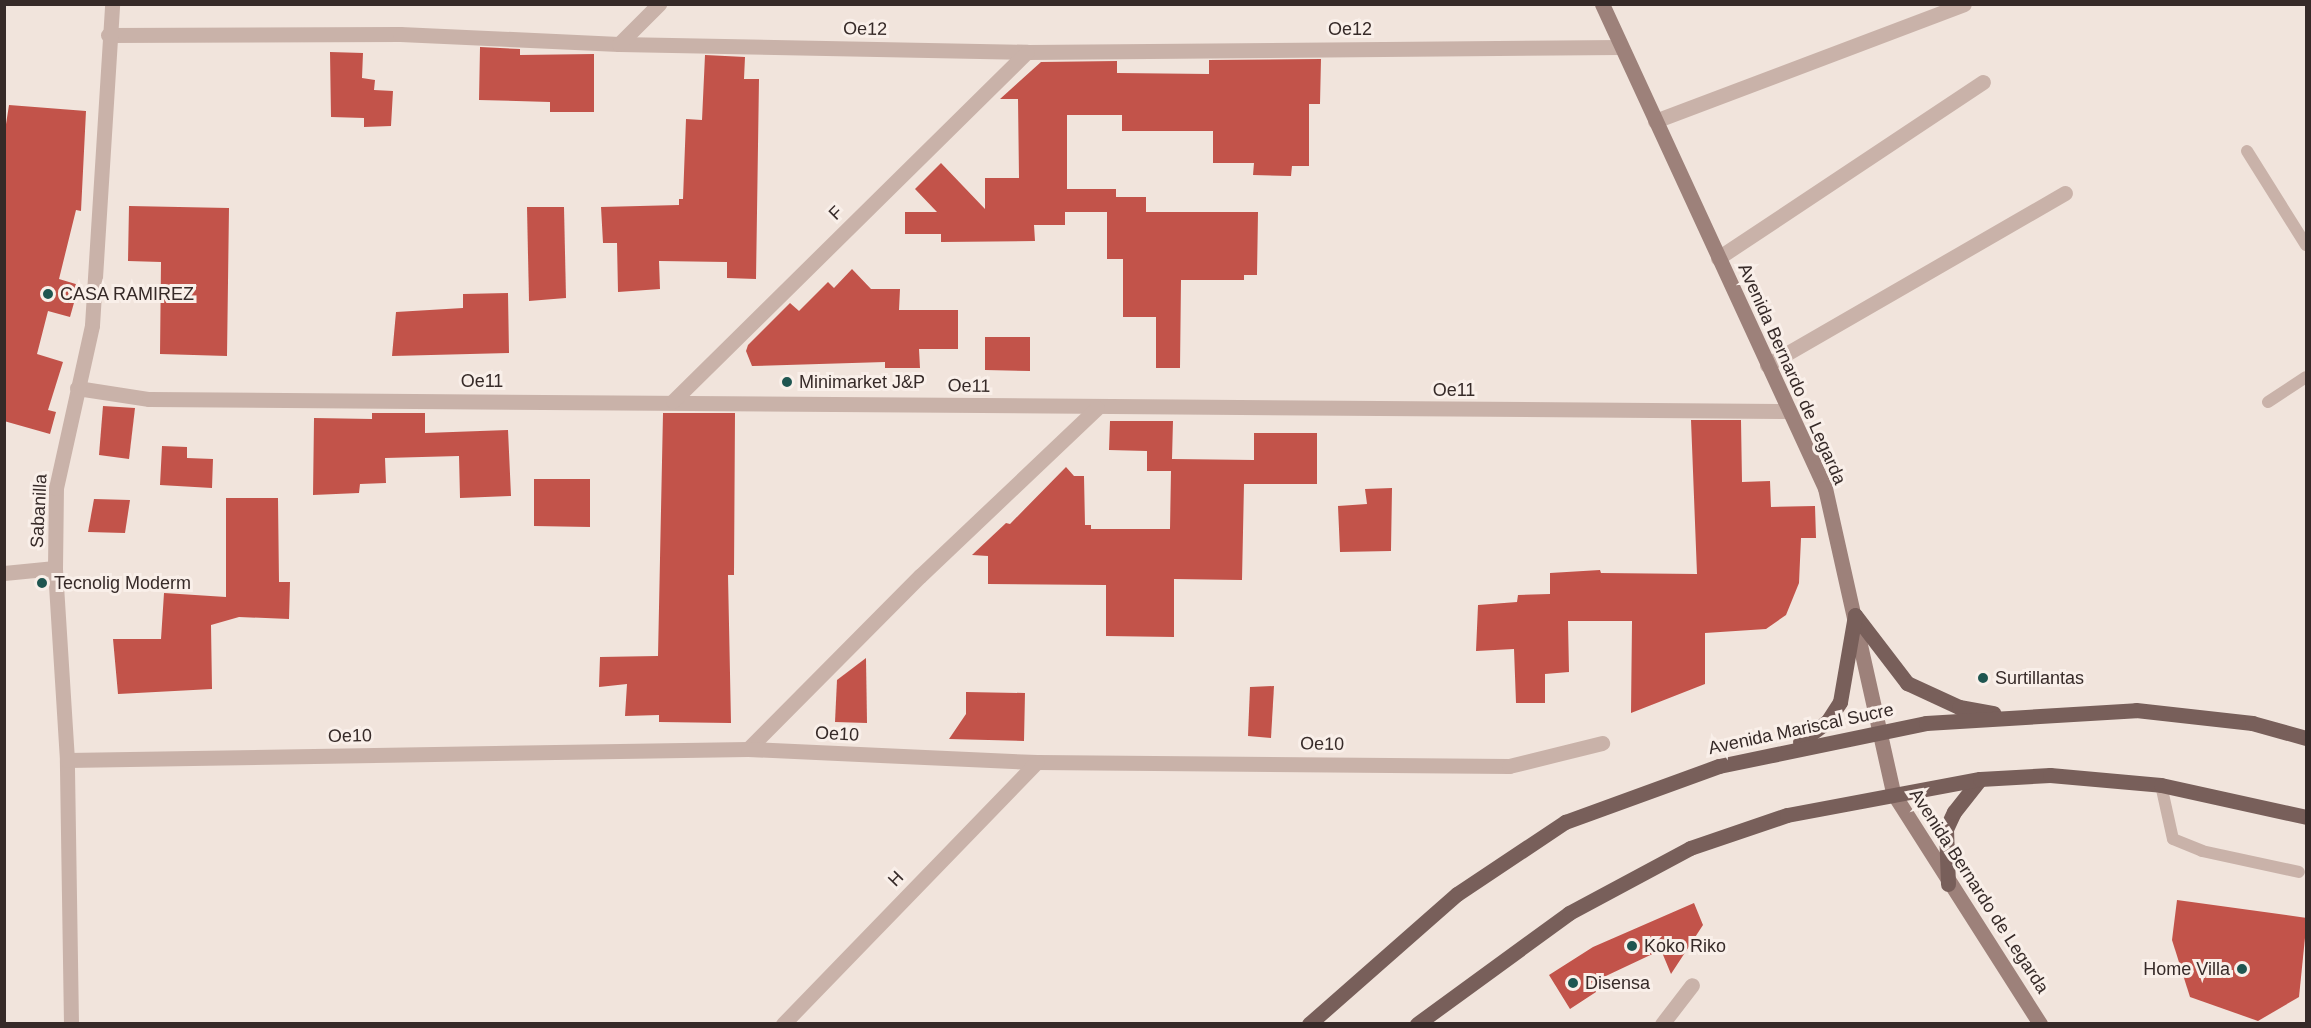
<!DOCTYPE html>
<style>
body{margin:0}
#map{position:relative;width:2311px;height:1028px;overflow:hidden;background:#f1e4dc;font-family:Arial,sans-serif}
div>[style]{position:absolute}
.building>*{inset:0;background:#c2534a}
.lane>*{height:12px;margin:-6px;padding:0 6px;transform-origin:6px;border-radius:6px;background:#c9b2a9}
.street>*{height:15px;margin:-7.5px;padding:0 7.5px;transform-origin:7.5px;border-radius:7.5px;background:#c9b2a9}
.secondary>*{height:15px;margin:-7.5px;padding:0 7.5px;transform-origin:7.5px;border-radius:7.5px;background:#9d817a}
.primary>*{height:15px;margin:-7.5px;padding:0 7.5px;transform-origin:7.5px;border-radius:7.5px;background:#785f5a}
.dots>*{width:16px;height:16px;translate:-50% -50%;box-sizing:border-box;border:3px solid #f9efe9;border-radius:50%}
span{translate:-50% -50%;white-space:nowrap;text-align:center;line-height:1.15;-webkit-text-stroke:6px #f9efe9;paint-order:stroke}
.street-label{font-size:18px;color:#362a28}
.poi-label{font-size:18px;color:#362a28}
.left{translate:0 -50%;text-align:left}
.right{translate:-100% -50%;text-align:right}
.frame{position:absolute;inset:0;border:6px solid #362a28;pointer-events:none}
</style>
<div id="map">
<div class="building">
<div style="clip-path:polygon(480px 47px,520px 49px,520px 55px,594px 54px,594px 112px,550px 112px,550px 102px,479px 100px)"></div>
<div style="clip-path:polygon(330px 52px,363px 53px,362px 78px,375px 80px,374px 90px,393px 91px,391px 126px,364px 127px,364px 118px,331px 117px)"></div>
<div style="clip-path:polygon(705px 55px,745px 57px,744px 79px,759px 79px,756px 279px,727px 278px,727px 262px,659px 261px,660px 289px,618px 292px,617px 243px,603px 243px,601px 207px,679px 205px,679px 199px,683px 199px,686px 119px,702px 120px)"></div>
<div style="clip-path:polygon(1321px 59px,1320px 104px,1309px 104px,1309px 166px,1292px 166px,1291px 176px,1253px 175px,1254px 163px,1213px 163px,1213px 131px,1122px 131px,1122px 115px,1067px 115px,1067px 189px,1116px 189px,1116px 197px,1146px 197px,1146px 212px,1258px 212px,1257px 275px,1244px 275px,1244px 280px,1181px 280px,1180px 368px,1156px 368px,1156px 317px,1123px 317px,1123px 259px,1107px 259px,1107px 212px,1065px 212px,1065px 225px,1034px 225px,1035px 241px,941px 242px,941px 234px,905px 234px,905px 212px,937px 212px,915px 189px,941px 163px,985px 209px,985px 178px,1019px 178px,1018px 99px,1000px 99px,1041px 62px,1117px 61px,1117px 73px,1209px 74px,1209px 60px)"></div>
<div style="clip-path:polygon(9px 105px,86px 111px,81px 211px,76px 210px,59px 279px,79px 285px,70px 317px,48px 311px,37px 354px,63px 362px,48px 410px,56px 412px,50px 434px,4px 421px,4px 137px)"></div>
<div style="clip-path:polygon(129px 206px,229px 208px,227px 356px,160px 354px,161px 262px,128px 261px)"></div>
<div style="clip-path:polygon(527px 207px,564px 207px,566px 298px,529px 301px)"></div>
<div style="clip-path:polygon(852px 269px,871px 289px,900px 289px,899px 310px,958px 310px,958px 349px,919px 349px,920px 368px,885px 368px,885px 362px,752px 366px,746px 351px,748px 345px,790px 303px,799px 311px,828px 282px,834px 288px)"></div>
<div style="clip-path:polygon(508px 293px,509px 353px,392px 356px,396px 312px,463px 308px,463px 294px)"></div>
<div style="clip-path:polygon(985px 337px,1030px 337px,1030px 371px,985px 370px)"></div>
<div style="clip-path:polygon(103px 406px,135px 408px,129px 459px,99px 455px)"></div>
<div style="clip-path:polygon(372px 413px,425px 413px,425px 433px,508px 430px,511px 496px,460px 498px,459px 456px,385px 458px,386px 483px,360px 484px,359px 493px,313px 495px,314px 418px,372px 419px)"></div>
<div style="clip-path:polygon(663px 413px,735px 413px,734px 575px,728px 575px,731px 723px,659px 722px,659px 715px,625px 716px,627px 684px,599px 687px,600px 657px,658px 656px)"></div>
<div style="clip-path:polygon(1691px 420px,1741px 420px,1742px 482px,1770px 481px,1771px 507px,1815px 506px,1816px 538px,1801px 538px,1799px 583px,1786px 615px,1766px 629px,1705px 633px,1705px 684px,1631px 713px,1632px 621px,1568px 621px,1569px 672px,1545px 674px,1545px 703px,1516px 703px,1514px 649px,1476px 651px,1478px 605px,1517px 602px,1518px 595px,1550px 594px,1550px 573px,1600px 570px,1601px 573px,1697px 574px)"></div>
<div style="clip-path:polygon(1110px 421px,1173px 421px,1172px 459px,1254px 460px,1254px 433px,1317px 433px,1317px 484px,1244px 484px,1242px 580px,1174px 579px,1174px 637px,1106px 636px,1106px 585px,988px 584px,988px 556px,972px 555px,1006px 523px,1010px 524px,1066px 467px,1074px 476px,1084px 476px,1085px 525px,1091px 525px,1091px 529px,1170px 529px,1171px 471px,1147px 471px,1147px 451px,1109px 450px)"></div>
<div style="clip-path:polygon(162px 446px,187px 447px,187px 458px,213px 459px,212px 488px,160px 485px)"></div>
<div style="clip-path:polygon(534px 479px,590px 479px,590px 527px,534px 526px)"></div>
<div style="clip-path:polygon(1392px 488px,1391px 551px,1340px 552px,1338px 506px,1367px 504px,1365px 489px)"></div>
<div style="clip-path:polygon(226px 498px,278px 498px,279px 582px,290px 582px,289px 619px,239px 617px,211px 625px,212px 689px,118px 694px,113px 639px,161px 639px,164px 593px,226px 597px)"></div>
<div style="clip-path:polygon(94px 499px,130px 500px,125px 533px,88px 532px)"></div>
<div style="clip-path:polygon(866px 658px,867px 723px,835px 722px,837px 680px)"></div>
<div style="clip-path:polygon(1274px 686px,1271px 738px,1248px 736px,1250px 687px)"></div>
<div style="clip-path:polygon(966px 692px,1025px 693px,1024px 741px,949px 739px,966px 714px)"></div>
<div style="clip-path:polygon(2177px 900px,2307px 918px,2299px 997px,2258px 1021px,2190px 997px,2172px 940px)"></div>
<div style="clip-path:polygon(1694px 903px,1703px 925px,1671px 974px,1661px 950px,1591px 983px,1596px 992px,1570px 1009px,1549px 975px,1593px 947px)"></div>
</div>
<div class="lane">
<div style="left:2247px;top:151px;width:111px;rotate:57.9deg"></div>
<div style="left:2268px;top:402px;width:45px;rotate:-33.3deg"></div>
<div style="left:2161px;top:785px;width:55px;rotate:77.5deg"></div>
<div style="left:2173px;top:839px;width:31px;rotate:22deg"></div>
<div style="left:2202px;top:851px;width:99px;rotate:12.2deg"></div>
</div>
<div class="street">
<div style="left:108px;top:35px;width:292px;rotate:-0.2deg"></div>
<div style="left:400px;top:34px;width:219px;rotate:2.6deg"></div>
<div style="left:619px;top:44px;width:408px;rotate:1.1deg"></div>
<div style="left:1027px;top:52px;width:593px;rotate:-0.48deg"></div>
<div style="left:619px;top:44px;width:57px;rotate:-45deg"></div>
<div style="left:1655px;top:121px;width:330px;rotate:-20.7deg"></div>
<div style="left:1718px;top:258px;width:318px;rotate:-33.6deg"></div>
<div style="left:1767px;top:365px;width:344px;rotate:-30deg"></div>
<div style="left:77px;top:388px;width:73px;rotate:8.7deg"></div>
<div style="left:149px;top:399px;width:1639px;rotate:0.42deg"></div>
<div style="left:673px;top:401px;width:497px;rotate:-44.6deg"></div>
<div style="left:4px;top:573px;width:51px;rotate:-5.6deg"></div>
<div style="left:748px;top:749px;width:244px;rotate:-45.2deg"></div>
<div style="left:920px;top:576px;width:244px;rotate:-43.5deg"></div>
<div style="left:67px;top:760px;width:681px;rotate:-0.93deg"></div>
<div style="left:748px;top:749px;width:289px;rotate:2.6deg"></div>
<div style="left:1037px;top:762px;width:472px;rotate:0.5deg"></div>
<div style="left:1509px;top:766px;width:96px;rotate:-13.9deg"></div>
<div style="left:71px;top:1024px;width:264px;rotate:-90.9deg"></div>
<div style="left:67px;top:760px;width:192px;rotate:-93.6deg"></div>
<div style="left:55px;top:568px;width:80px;rotate:-89.3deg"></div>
<div style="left:56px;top:488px;width:167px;rotate:-77.5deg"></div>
<div style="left:92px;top:325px;width:322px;rotate:-86.4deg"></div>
<div style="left:783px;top:1024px;width:365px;rotate:-45.9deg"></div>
<div style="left:1662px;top:1024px;width:49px;rotate:-52.4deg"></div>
</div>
<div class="secondary">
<div style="left:1602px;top:4px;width:533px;rotate:65.26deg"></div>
<div style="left:1825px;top:488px;width:312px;rotate:77.4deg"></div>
<div style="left:1893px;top:793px;width:274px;rotate:57.5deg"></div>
</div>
<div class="primary">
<div style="left:1855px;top:615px;width:86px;rotate:52.6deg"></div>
<div style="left:1907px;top:683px;width:57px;rotate:24.8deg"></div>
<div style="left:1959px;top:707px;width:35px;rotate:10deg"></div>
<div style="left:1800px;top:742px;width:34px;rotate:-37deg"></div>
<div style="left:1827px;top:722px;width:24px;rotate:-57deg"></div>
<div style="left:1840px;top:702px;width:88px;rotate:-80.2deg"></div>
<div style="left:1948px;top:884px;width:55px;rotate:-92.1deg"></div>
<div style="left:1946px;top:829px;width:19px;rotate:-65deg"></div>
<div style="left:1954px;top:812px;width:42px;rotate:-51.8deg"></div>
<div style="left:1309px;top:1024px;width:197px;rotate:-41.3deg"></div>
<div style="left:1457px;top:894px;width:130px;rotate:-33.7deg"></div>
<div style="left:1565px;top:822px;width:164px;rotate:-20deg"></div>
<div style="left:1719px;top:766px;width:211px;rotate:-11.7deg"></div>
<div style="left:1926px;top:723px;width:210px;rotate:-3.5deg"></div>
<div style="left:2136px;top:710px;width:117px;rotate:6.4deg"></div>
<div style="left:2252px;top:723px;width:56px;rotate:15.5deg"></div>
<div style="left:1417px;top:1024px;width:188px;rotate:-36.1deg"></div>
<div style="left:1569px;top:913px;width:137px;rotate:-28.2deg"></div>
<div style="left:1690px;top:848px;width:102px;rotate:-18.8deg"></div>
<div style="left:1787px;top:815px;width:196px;rotate:-10.6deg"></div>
<div style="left:1980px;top:779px;width:70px;rotate:-3.3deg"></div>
<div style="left:2050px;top:775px;width:111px;rotate:5.1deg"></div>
<div style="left:2161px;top:785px;width:148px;rotate:12.4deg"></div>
</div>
<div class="dots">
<div style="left:48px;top:294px;background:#1f5651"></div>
<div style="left:787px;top:382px;background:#1f5651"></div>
<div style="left:42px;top:583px;background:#1f5651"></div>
<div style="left:1983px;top:678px;background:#1f5651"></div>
<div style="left:1632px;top:946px;background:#1f5651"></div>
<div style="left:2242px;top:969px;background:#1f5651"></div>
<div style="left:1573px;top:983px;background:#1f5651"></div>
</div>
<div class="street-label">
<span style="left:865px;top:29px;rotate:1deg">Oe12</span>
<span style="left:1350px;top:29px">Oe12</span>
<span style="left:836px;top:213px;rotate:-45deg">F</span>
<span style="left:1792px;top:374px;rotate:66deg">Avenida Bernardo de Legarda</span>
<span style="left:482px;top:381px">Oe11</span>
<span style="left:969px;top:386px;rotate:1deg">Oe11</span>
<span style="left:1454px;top:390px">Oe11</span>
<span style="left:39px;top:511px;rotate:-87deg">Sabanilla</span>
<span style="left:1801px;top:729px;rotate:-12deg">Avenida Mariscal Sucre</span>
<span style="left:837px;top:734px;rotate:3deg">Oe10</span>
<span style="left:350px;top:736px;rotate:-1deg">Oe10</span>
<span style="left:1322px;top:744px;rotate:1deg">Oe10</span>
<span style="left:896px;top:879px;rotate:-46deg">H</span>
<span style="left:1979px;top:891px;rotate:57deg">Avenida Bernardo de Legarda</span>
</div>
<div class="poi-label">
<span class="left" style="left:60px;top:294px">CASA RAMIREZ</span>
<span class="left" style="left:799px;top:382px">Minimarket J&amp;P</span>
<span class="left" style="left:54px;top:583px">Tecnolig Moderm</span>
<span class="left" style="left:1995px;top:678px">Surtillantas</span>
<span class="left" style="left:1644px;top:946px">Koko Riko</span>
<span class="right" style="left:2230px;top:969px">Home Villa</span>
<span class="left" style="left:1585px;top:983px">Disensa</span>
</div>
<div class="frame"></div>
</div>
